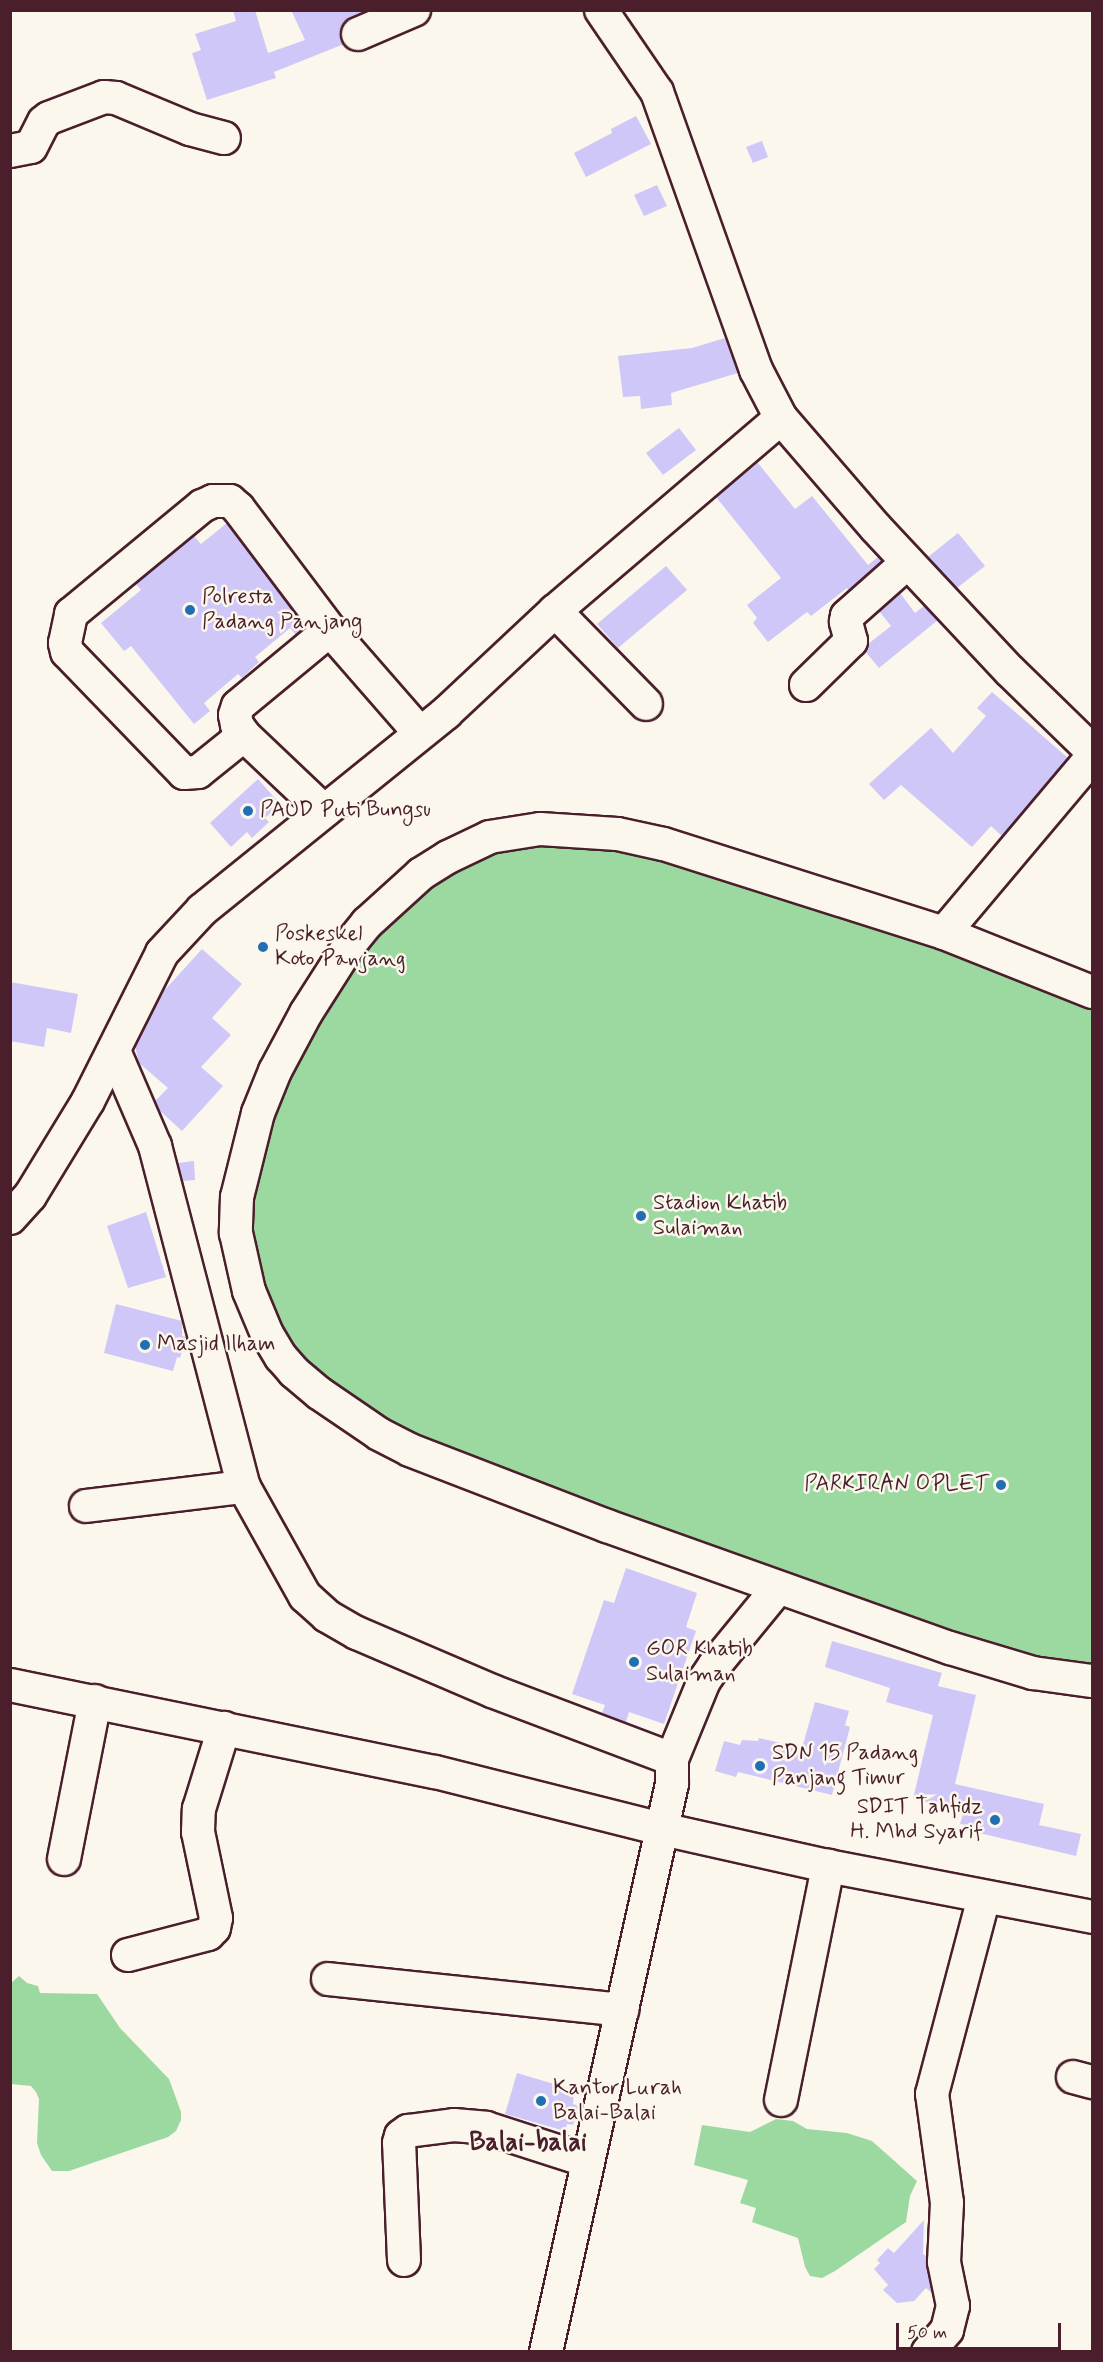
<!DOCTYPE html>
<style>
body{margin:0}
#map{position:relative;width:1103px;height:2362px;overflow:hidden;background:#fbf7ec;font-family:Mynerve,sans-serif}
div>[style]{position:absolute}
.green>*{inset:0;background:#9cd9a1}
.building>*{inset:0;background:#d0c7f9}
.roads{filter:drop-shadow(2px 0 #4a1f2b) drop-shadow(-2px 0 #4a1f2b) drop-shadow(0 2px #4a1f2b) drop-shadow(0 -2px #4a1f2b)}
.minor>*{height:32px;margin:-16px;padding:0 16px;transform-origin:16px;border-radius:16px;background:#fbf7ec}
.dots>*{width:16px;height:16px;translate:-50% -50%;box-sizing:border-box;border:3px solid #fbf7ec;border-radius:50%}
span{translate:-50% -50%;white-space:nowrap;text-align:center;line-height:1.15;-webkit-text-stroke:5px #fbf7ec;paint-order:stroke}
.poi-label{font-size:22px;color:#4a1f2b}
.left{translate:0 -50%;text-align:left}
.right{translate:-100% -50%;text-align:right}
.quarter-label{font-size:26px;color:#4a1f2b;font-weight:700}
.frame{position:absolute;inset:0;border:12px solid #4a1f2b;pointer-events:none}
.scale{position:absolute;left:896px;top:2323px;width:165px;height:27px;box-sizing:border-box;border:3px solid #4a1f2b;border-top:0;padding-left:8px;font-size:18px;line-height:21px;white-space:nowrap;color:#4a1f2b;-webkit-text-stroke:4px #fbf7ec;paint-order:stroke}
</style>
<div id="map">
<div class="green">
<div style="clip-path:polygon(584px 834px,1092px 996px,1092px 1678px,1058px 1675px,412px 1447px,321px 1391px,252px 1290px,251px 1147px,352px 946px,450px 859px)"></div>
<div style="clip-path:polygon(19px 1976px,27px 1983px,38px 1986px,40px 1993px,97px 1994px,120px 2028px,169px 2079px,181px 2112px,181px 2120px,176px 2131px,168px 2137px,69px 2171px,52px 2171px,41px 2155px,37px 2143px,39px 2099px,36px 2092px,31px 2086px,11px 2084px,11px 1983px)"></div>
<div style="clip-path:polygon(776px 2119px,793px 2121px,807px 2129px,847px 2133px,872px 2141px,917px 2181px,910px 2196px,906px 2222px,835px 2271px,822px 2278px,810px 2276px,805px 2267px,798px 2238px,752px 2222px,756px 2208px,740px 2203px,748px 2180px,694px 2165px,702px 2125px,750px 2132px)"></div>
</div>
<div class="building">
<div style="clip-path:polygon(233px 10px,255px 10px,268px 53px,305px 40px,291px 10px,367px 10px,343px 24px,340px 32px,344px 44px,274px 72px,276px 78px,207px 100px,192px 53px,201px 50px,195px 34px,236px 21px)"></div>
<div style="clip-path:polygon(636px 116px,651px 144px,586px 177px,574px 153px,612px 133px,611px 129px)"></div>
<div style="clip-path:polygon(762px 141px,768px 157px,753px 163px,746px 147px)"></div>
<div style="clip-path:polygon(657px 185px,667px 206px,644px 216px,634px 195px)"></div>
<div style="clip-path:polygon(725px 338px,738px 373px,671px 393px,672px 405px,641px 409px,640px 396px,623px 397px,618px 356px,692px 348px)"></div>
<div style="clip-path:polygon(679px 428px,696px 450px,663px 475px,646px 453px)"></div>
<div style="clip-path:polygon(758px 463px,795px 509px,812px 496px,868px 565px,878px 557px,882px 561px,849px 591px,847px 588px,811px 616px,807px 612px,768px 642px,753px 623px,757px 618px,747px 605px,781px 578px,716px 497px)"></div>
<div style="clip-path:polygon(227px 523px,305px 627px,296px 635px,290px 628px,255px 657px,259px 662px,242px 678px,238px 674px,204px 703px,210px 711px,194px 724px,131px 646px,124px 651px,101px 623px,141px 590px,136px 584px,194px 536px,201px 544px)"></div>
<div style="clip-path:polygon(958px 533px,985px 566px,957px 588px,928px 557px)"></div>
<div style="clip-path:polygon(666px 566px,687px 590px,618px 648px,597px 624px)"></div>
<div style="clip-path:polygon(900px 593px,915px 613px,924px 606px,938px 620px,879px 668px,865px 651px,868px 644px,891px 626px,879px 611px)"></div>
<div style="clip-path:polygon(992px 692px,1068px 758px,1002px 836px,991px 826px,972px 847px,901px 785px,884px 800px,869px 784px,931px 728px,953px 753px,986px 716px,977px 708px)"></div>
<div style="clip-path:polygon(258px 779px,280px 804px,265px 818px,269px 822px,252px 838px,247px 832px,231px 847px,210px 823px)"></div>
<div style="clip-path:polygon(202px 949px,242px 984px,212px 1018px,231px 1035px,201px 1067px,223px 1086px,182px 1131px,159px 1110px,155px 1101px,168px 1088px,139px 1063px,135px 1046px,162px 993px)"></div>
<div style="clip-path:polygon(10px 982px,78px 994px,71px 1033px,47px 1028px,44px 1047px,10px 1041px)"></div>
<div style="clip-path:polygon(194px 1161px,195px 1180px,183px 1181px,178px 1163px)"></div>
<div style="clip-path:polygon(146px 1212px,166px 1277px,128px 1288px,107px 1226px)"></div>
<div style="clip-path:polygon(116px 1304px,182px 1321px,182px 1336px,186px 1337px,180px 1358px,177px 1357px,173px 1371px,104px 1353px)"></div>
<div style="clip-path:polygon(626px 1568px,697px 1593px,686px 1627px,696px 1631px,664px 1724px,629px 1712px,626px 1722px,602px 1713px,605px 1705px,572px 1694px,604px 1600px,614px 1603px)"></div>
<div style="clip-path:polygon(832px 1641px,942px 1673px,938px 1686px,976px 1695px,955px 1784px,1044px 1804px,1039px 1825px,1081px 1834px,1076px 1856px,971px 1831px,972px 1826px,960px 1824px,964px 1811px,913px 1799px,933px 1715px,886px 1702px,890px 1688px,825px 1667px)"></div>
<div style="clip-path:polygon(815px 1702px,849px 1711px,845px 1725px,850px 1727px,832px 1795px,738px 1772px,736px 1777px,715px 1771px,724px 1741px,740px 1745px,742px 1740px,758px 1741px,759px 1738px,802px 1748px)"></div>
<div style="clip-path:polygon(517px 2073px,574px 2090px,573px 2104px,579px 2106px,573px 2125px,567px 2124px,565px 2131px,505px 2114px)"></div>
<div style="clip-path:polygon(924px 2220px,923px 2254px,926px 2256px,932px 2293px,926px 2288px,914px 2301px,897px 2303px,883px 2290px,888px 2285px,874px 2269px,880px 2263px,877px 2260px,888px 2248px,894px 2253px)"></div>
</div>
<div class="roads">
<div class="minor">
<div style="left:601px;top:10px;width:99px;rotate:55.7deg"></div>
<div style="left:657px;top:92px;width:295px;rotate:70.4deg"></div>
<div style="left:756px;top:370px;width:54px;rotate:62.5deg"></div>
<div style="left:781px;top:418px;width:145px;rotate:49.2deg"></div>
<div style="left:876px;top:528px;width:196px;rotate:46.9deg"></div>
<div style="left:1010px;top:671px;width:115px;rotate:44.3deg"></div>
<div style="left:358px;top:34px;width:61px;rotate:-23.2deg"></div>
<div style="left:10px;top:151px;width:21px;rotate:-11deg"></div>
<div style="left:31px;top:147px;width:28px;rotate:-63deg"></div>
<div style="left:44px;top:122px;width:6px;rotate:-39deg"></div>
<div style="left:49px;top:118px;width:59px;rotate:-20.9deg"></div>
<div style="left:104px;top:97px;width:12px;rotate:5deg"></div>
<div style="left:116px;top:98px;width:80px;rotate:22.7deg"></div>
<div style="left:190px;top:129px;width:35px;rotate:15deg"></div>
<div style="left:555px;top:611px;width:130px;rotate:45.6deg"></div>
<div style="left:806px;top:685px;width:63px;rotate:-44.4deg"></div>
<div style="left:851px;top:641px;width:20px;rotate:-105deg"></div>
<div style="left:846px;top:622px;width:6px;rotate:-81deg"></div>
<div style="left:847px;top:616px;width:81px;rotate:-41.5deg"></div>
<div style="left:244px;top:735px;width:59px;rotate:141.2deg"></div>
<div style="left:198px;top:772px;width:14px;rotate:176deg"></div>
<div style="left:184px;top:773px;width:168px;rotate:-134deg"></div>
<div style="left:67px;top:652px;width:9px;rotate:-103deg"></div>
<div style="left:65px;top:643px;width:30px;rotate:-78deg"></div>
<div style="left:71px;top:614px;width:170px;rotate:-39.5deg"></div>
<div style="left:202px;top:506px;width:12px;rotate:-24deg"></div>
<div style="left:213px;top:501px;width:17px"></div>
<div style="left:230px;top:501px;width:11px;rotate:41deg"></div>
<div style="left:238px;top:508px;width:153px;rotate:53deg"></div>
<div style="left:330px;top:630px;width:135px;rotate:48.9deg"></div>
<div style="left:324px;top:811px;width:110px;rotate:-136.5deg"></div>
<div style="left:244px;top:735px;width:12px;rotate:-125deg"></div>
<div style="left:237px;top:725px;width:10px;rotate:-101deg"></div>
<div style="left:235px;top:715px;width:9px;rotate:-72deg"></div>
<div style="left:238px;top:706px;width:119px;rotate:-39.6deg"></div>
<div style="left:944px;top:933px;width:230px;rotate:-49.9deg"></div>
<div style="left:1092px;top:992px;width:159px;rotate:-158.3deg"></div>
<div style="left:944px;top:933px;width:295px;rotate:-162.4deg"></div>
<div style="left:663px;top:844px;width:47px;rotate:-167.7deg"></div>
<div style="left:617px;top:834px;width:77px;rotate:-176.3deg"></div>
<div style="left:540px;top:829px;width:51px;rotate:170.9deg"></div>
<div style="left:490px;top:837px;width:47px;rotate:154.5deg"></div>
<div style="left:448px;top:857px;width:32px;rotate:148deg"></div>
<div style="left:421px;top:874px;width:73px;rotate:137.8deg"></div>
<div style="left:367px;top:923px;width:27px;rotate:129deg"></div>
<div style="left:350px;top:944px;width:82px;rotate:122.5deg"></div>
<div style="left:306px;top:1013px;width:66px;rotate:118.1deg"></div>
<div style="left:275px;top:1071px;width:45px;rotate:112deg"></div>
<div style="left:258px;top:1113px;width:87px;rotate:104deg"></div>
<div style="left:237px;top:1197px;width:36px;rotate:92deg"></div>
<div style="left:236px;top:1233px;width:59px;rotate:77.4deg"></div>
<div style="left:249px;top:1291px;width:47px;rotate:67.3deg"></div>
<div style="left:267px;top:1334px;width:27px;rotate:59deg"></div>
<div style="left:281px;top:1357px;width:20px;rotate:49deg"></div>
<div style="left:294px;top:1372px;width:33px;rotate:40deg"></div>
<div style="left:319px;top:1393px;width:73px;rotate:34.3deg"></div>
<div style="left:379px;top:1434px;width:35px;rotate:27deg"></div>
<div style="left:410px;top:1450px;width:211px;rotate:21.1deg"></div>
<div style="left:607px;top:1526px;width:364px;rotate:19.6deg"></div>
<div style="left:950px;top:1648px;width:87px;rotate:16.8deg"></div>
<div style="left:1033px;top:1673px;width:60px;rotate:7.7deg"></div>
<div style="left:115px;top:1053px;width:101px;rotate:66.7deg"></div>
<div style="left:155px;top:1146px;width:352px;rotate:75.4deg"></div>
<div style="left:244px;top:1487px;width:125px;rotate:60.8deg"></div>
<div style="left:305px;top:1596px;width:30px;rotate:42deg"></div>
<div style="left:327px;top:1616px;width:34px;rotate:30deg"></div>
<div style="left:357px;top:1633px;width:147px;rotate:23.2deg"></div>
<div style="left:492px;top:1691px;width:192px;rotate:20.7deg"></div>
<div style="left:672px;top:1759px;width:25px;rotate:90deg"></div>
<div style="left:672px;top:1784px;width:582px;rotate:102.51deg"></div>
<div style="left:10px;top:1218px;width:30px;rotate:-48deg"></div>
<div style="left:30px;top:1196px;width:111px;rotate:-58.6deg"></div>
<div style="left:88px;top:1101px;width:165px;rotate:-63.4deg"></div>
<div style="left:162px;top:953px;width:59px;rotate:-47.1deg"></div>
<div style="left:202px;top:910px;width:314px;rotate:-38.9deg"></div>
<div style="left:446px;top:713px;width:149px;rotate:-43.1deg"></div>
<div style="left:555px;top:611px;width:297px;rotate:-40.5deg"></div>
<div style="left:86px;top:1506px;width:159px;rotate:-6.9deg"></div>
<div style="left:10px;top:1685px;width:434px;rotate:11.6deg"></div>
<div style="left:435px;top:1772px;width:234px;rotate:14.1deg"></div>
<div style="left:662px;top:1829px;width:170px;rotate:12.6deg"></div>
<div style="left:828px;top:1866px;width:269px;rotate:10.9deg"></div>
<div style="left:672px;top:1759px;width:84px;rotate:-67.7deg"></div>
<div style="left:704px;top:1681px;width:18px;rotate:-56deg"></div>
<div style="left:714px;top:1666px;width:101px;rotate:-50.6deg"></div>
<div style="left:64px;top:1859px;width:161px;rotate:-78.9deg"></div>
<div style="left:128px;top:1955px;width:83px;rotate:-14.7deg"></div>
<div style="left:208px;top:1934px;width:8px;rotate:-45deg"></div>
<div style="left:214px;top:1928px;width:10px;rotate:-79deg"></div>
<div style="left:216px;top:1918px;width:88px;rotate:-101.8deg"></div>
<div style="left:198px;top:1832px;width:23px;rotate:-88deg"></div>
<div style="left:199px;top:1809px;width:85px;rotate:-72.8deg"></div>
<div style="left:328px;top:1979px;width:296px;rotate:6deg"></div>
<div style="left:1073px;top:2077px;width:20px;rotate:15deg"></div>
<div style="left:781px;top:2100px;width:239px;rotate:-78.6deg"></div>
<div style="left:404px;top:2260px;width:117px;rotate:-92.4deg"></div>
<div style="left:399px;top:2143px;width:7px;rotate:-74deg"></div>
<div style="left:401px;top:2136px;width:9px;rotate:-36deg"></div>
<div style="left:408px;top:2131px;width:46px;rotate:-7.4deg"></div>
<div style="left:454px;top:2125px;width:32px;rotate:5deg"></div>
<div style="left:486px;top:2128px;width:107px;rotate:17.9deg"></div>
<div style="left:928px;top:2352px;width:29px;rotate:-49deg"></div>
<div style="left:947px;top:2330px;width:25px;rotate:-76deg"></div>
<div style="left:953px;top:2306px;width:45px;rotate:-101.6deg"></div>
<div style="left:944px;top:2262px;width:59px;rotate:-87.1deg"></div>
<div style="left:947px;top:2203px;width:110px;rotate:-97.8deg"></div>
<div style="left:932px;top:2094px;width:204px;rotate:-75.2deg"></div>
</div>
</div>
<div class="dots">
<div style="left:190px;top:610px;background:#1f6fb2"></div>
<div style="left:248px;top:811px;background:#1f6fb2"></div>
<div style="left:263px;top:947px;background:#1f6fb2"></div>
<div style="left:641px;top:1216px;background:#1f6fb2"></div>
<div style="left:145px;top:1345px;background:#1f6fb2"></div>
<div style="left:1001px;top:1485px;background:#1f6fb2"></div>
<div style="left:634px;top:1662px;background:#1f6fb2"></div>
<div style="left:760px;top:1766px;background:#1f6fb2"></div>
<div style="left:995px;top:1820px;background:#1f6fb2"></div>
<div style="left:541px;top:2101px;background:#1f6fb2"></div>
</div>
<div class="poi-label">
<span class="left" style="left:202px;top:610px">Polresta<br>Padang Panjang</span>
<span class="left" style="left:260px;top:811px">PAUD Puti Bungsu</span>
<span class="left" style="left:275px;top:947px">Poskeskel<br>Koto Panjang</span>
<span class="left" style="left:653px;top:1216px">Stadion Khatib<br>Sulaiman</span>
<span class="left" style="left:157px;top:1345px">Masjid Ilham</span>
<span class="right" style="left:989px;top:1485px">PARKIRAN OPLET</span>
<span class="left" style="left:646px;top:1662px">GOR Khatib<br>Sulaiman</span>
<span class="left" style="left:772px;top:1766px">SDN 15 Padang<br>Panjang Timur</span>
<span class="right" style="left:983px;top:1820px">SDIT Tahfidz<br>H. Mhd Syarif</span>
<span class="left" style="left:553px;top:2101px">Kantor Lurah<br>Balai-Balai</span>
</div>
<div class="quarter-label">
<span style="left:528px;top:2144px">Balai-balai</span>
</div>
<div class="frame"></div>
<div class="scale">50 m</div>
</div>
